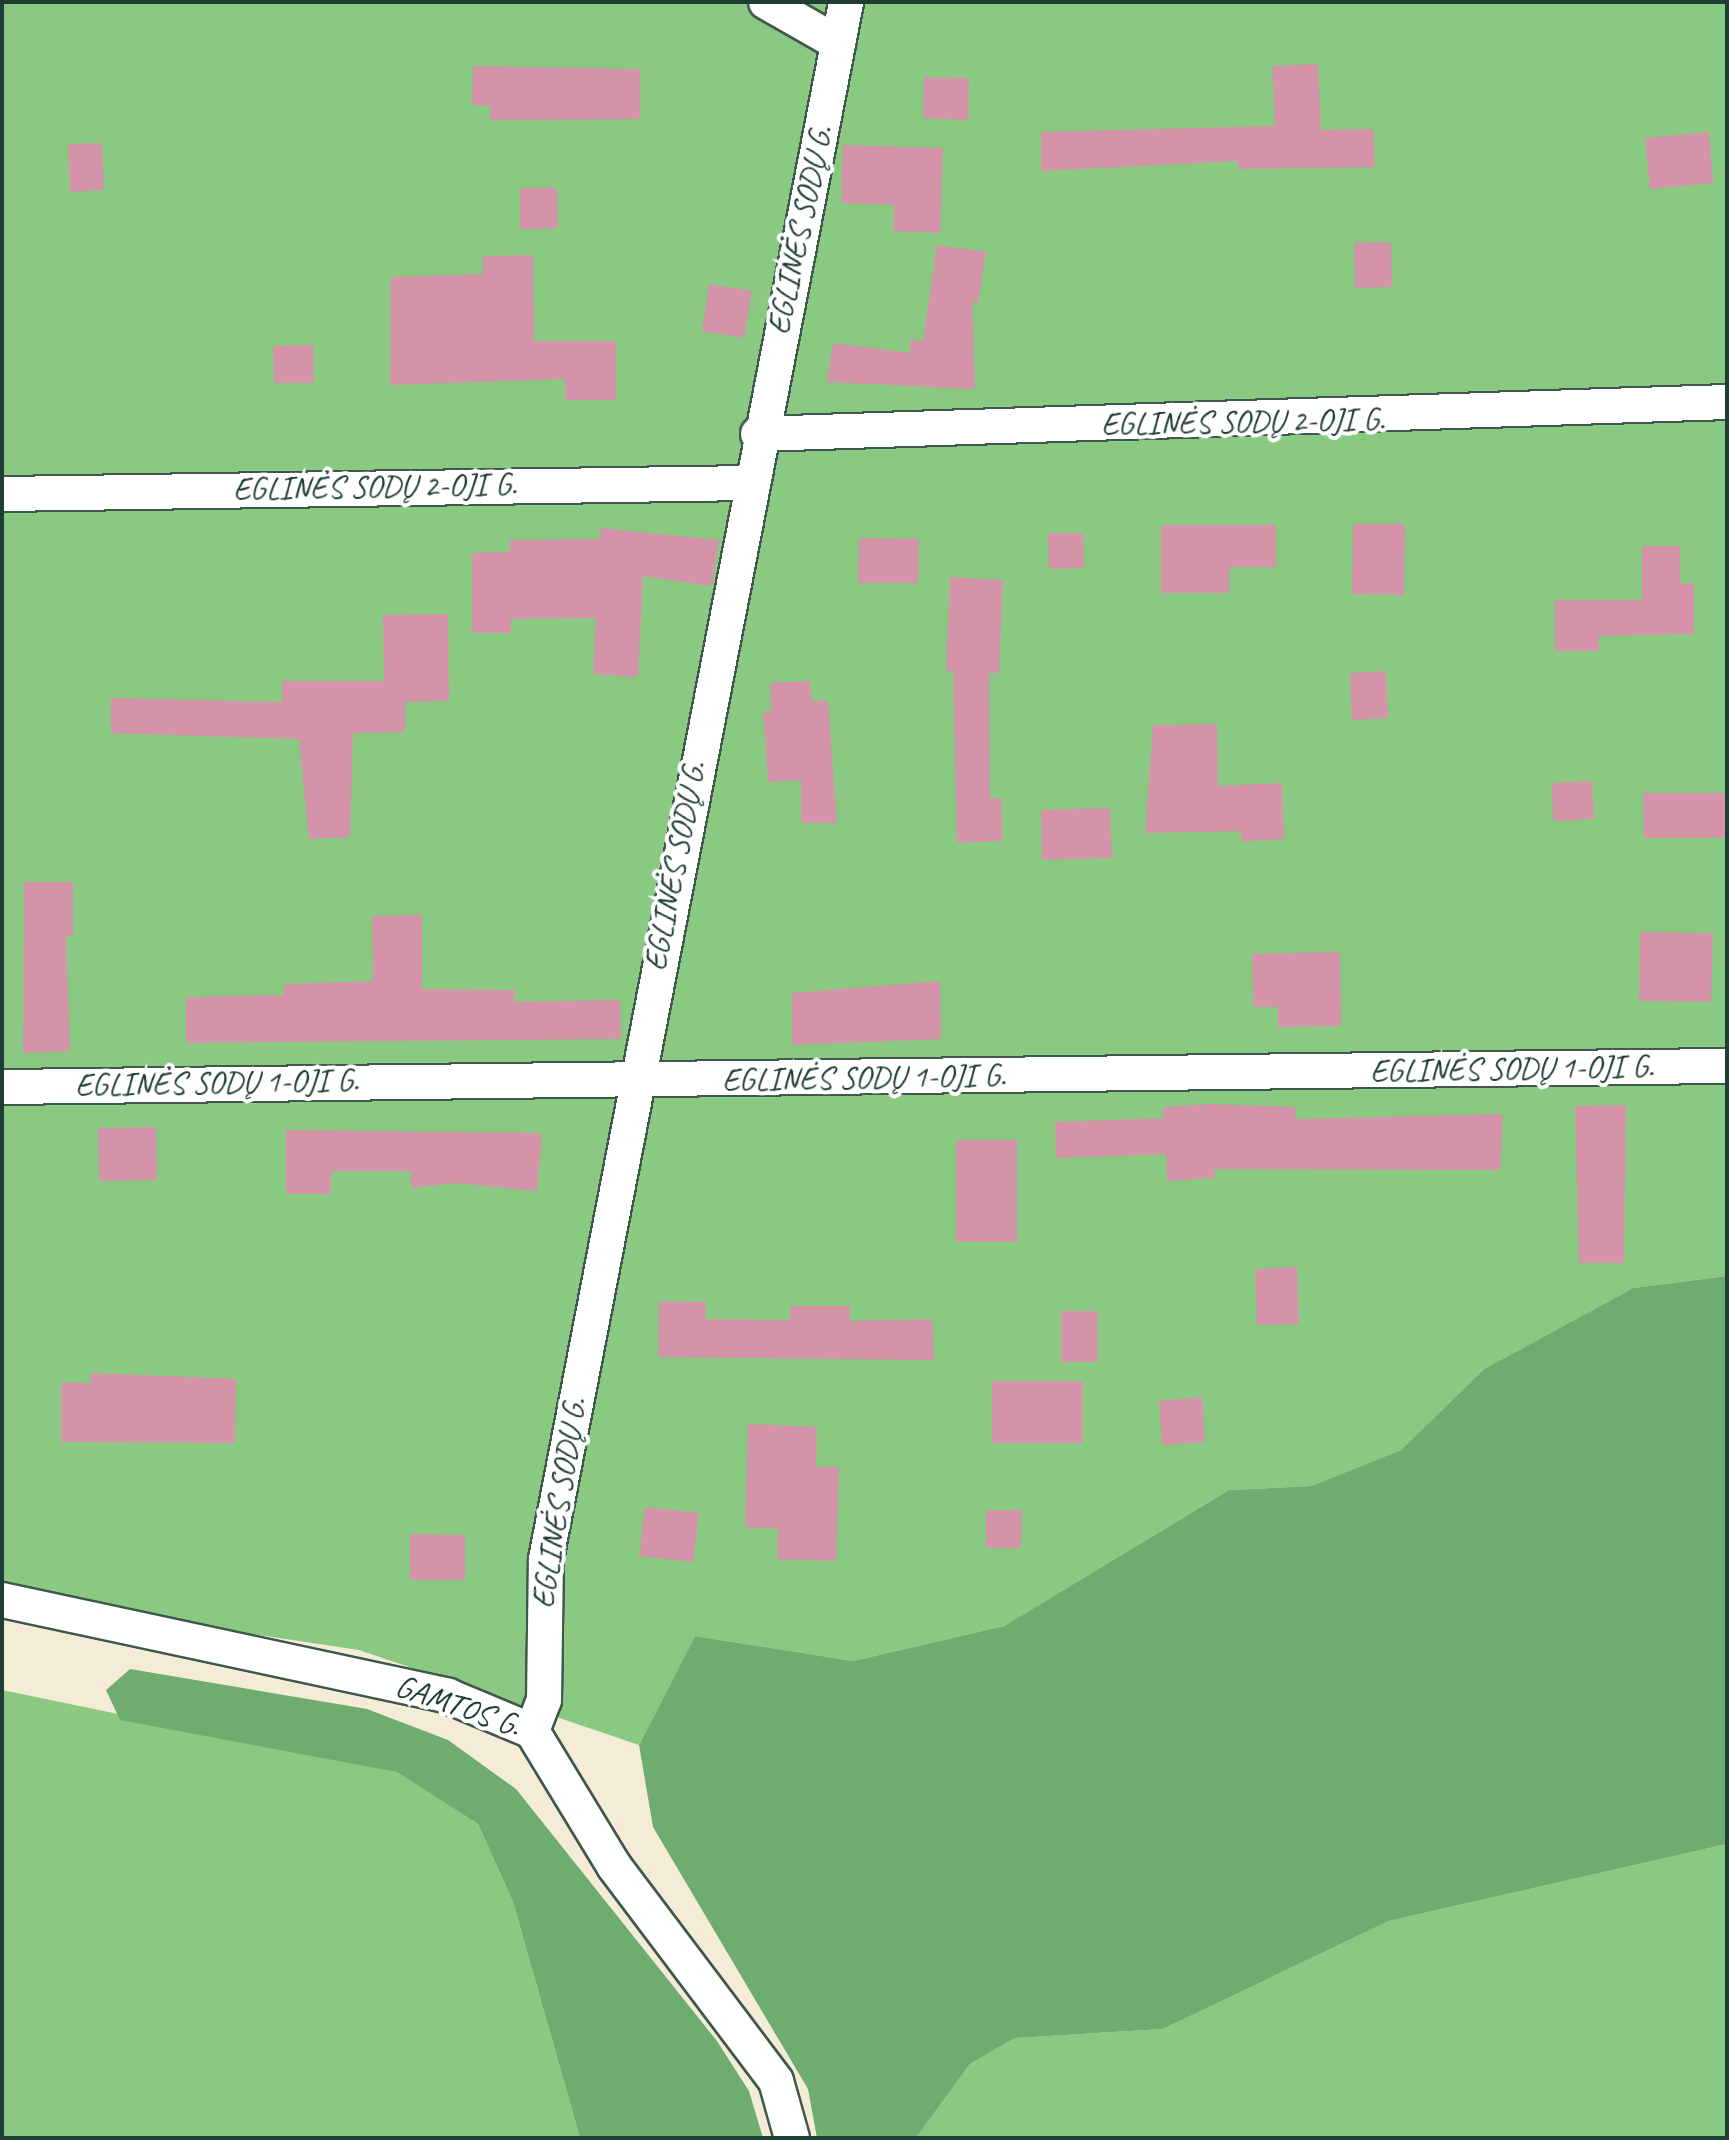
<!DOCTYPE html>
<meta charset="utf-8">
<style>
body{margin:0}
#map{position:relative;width:1729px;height:2140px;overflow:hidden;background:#f4ecd7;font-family:Caveat,sans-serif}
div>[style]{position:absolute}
.green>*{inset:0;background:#89c981}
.forest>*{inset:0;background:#6ead6f}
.building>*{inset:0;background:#d493a9}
.roads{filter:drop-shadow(2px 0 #3f574c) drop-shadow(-2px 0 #3f574c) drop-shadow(0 2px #3f574c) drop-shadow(0 -2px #3f574c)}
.minor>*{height:34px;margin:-17px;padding:0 17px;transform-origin:17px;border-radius:17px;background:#fff}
span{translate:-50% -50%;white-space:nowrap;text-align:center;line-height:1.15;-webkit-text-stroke:8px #fff;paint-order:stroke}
.street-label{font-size:32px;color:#1f3d34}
.frame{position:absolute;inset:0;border:4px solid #1f3d34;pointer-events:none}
</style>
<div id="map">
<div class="green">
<div style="clip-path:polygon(2px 2px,1727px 2px,1727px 1276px,1633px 1288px,1484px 1369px,1401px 1450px,1311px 1486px,1229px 1490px,1004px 1626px,853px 1661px,695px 1636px,639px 1745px,359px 1650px,57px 1605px,2px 1585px)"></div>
<div style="clip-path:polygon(2px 1690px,398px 1772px,478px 1824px,513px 1902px,580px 2138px,2px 2138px)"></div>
<div style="clip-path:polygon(1727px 1844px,1727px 2138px,916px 2138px,970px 2064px,1015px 2038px,1163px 2029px,1389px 1921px)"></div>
</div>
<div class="forest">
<div style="clip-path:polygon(1727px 1276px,1727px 1844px,1389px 1921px,1163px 2029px,1015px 2038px,970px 2064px,916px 2138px,817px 2138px,808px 2089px,653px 1827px,639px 1745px,695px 1636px,853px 1661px,1004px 1626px,1229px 1490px,1311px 1486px,1401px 1450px,1484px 1369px,1633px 1288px)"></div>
<div style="clip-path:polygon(130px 1669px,367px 1709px,448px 1740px,516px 1789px,717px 2041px,749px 2091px,763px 2138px,580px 2138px,513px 1902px,478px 1824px,397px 1772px,120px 1720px,106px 1690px)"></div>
</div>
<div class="building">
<div style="clip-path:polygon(1318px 64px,1321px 130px,1373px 129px,1375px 167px,1238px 169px,1238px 161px,1041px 171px,1041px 132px,1275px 126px,1272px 66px)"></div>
<div style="clip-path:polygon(473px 66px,640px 69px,640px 119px,490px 120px,491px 106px,472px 105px)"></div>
<div style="clip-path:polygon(924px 77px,969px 78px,968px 120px,923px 118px)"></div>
<div style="clip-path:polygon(1709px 132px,1713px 183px,1650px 189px,1645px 138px)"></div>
<div style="clip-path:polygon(102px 143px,104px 190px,70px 192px,68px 144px)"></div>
<div style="clip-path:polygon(843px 145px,943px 148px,940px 233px,893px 231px,894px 205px,841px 203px)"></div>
<div style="clip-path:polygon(520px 188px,557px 188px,558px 228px,520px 229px)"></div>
<div style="clip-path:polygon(1391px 242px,1392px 287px,1355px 288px,1354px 243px)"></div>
<div style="clip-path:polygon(937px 245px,986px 252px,978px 303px,972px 302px,975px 389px,827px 382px,833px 343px,910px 353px,910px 340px,923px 341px)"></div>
<div style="clip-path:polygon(533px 255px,534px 341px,616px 341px,616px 400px,565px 400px,565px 379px,390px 385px,391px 277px,483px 274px,483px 256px)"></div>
<div style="clip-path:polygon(709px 284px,752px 291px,744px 338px,702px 331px)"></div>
<div style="clip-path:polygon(313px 345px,314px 383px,274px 383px,273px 346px)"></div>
<div style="clip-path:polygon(1353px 524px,1405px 524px,1404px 595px,1352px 594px)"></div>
<div style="clip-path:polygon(1161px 525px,1276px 525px,1276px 567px,1229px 567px,1229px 593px,1161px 593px)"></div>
<div style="clip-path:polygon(600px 528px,719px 540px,712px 586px,643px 576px,638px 677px,593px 674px,596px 618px,511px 619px,511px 633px,472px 633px,472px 553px,509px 552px,510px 540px,600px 539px)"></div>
<div style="clip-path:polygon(1048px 533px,1083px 533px,1084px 568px,1049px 569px)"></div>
<div style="clip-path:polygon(859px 538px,919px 539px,918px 583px,858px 583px)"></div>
<div style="clip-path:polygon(1642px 546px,1680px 546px,1680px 583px,1694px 583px,1694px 634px,1599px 636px,1599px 651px,1555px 651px,1555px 600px,1642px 600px)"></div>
<div style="clip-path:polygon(950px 577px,1003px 580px,999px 673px,989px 673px,990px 798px,1001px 798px,1003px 841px,957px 843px,953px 671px,946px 671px)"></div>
<div style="clip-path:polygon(448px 614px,449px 701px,405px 702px,405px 732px,353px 733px,350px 837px,309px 839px,299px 739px,111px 733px,111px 698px,282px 702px,282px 681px,384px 681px,383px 615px)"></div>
<div style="clip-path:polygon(1386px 671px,1388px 718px,1352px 720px,1350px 673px)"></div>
<div style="clip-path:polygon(810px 681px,812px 701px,828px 701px,837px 823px,801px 823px,801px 780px,768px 782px,763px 712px,772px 711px,770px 683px)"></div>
<div style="clip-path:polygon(1217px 724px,1218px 786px,1282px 783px,1284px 839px,1241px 842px,1241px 831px,1145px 833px,1153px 725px)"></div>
<div style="clip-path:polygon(1592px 781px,1594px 819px,1553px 821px,1552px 783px)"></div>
<div style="clip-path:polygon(1643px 793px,1727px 793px,1727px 838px,1644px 838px)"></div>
<div style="clip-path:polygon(1110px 808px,1112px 858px,1042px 860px,1041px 810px)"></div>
<div style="clip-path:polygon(24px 882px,73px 882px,73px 936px,66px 936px,70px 1051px,23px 1053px)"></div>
<div style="clip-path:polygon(422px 915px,422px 989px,515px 990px,515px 1002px,620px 1000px,621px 1039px,186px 1043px,186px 997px,284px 995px,284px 984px,373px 981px,372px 916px)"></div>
<div style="clip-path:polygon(1640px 932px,1713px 933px,1711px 1002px,1639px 1001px)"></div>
<div style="clip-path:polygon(1340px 952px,1341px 1026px,1278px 1027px,1278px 1007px,1253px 1007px,1252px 954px)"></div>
<div style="clip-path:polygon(940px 981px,941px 1039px,792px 1045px,792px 993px)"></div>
<div style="clip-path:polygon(1212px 1104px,1295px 1107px,1296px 1119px,1503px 1114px,1500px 1170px,1215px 1169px,1215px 1178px,1167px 1181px,1166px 1154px,1056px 1158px,1055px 1122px,1164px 1118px,1163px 1107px)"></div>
<div style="clip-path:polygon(1626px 1105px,1624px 1263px,1579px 1263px,1575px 1106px)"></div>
<div style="clip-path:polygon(156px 1127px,157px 1180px,99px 1181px,98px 1128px)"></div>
<div style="clip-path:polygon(286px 1130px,542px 1133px,537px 1191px,456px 1183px,411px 1188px,411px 1171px,331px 1171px,331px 1194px,286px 1194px)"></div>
<div style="clip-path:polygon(956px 1140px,1017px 1140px,1017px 1242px,956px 1242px)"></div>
<div style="clip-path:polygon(1297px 1267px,1299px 1324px,1257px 1325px,1255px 1269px)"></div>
<div style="clip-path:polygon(659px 1301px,706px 1302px,705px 1319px,790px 1320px,790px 1306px,850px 1306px,850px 1321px,932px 1319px,934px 1360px,658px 1357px)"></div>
<div style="clip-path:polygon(1061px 1311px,1098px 1311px,1097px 1362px,1061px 1362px)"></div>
<div style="clip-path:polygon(91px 1373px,236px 1379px,235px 1443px,61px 1442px,61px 1382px,91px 1383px)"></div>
<div style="clip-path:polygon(992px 1381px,1083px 1381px,1083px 1443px,992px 1443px)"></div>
<div style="clip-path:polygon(1202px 1397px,1205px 1442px,1162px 1445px,1159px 1401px)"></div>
<div style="clip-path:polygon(748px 1424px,817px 1427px,816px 1467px,839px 1467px,836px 1561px,777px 1559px,778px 1529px,745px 1527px)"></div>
<div style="clip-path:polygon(645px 1507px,699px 1513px,693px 1562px,639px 1556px)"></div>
<div style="clip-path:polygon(986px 1510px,1022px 1510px,1021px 1548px,986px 1548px)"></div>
<div style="clip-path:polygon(410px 1534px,465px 1535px,465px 1580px,410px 1580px)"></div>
</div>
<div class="roads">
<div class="minor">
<div style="left:766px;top:2px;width:83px;rotate:29.7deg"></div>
<div style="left:758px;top:434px;width:970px;rotate:-1.89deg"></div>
<div style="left:2px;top:494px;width:746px;rotate:-0.84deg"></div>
<div style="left:2px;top:1087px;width:1725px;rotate:-0.7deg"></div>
<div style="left:2px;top:1600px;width:456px;rotate:12.1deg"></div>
<div style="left:448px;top:1696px;width:91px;rotate:22.6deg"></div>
<div style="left:532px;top:1731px;width:158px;rotate:58.7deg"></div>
<div style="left:614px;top:1866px;width:269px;rotate:53deg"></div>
<div style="left:776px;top:2081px;width:59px;rotate:74.3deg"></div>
<div style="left:532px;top:1731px;width:33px;rotate:-69deg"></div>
<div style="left:544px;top:1700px;width:141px;rotate:-89.2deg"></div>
<div style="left:546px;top:1559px;width:1586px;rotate:-79.09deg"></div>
</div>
</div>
<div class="street-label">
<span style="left:800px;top:230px;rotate:-78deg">EGLINĖS SODŲ G.</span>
<span style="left:1243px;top:422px;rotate:-1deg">EGLINĖS SODŲ 2-OJI G.</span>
<span style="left:375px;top:487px;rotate:-1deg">EGLINĖS SODŲ 2-OJI G.</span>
<span style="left:675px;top:866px;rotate:-79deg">EGLINĖS SODŲ G.</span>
<span style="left:1512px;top:1069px;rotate:-1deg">EGLINĖS SODŲ 1-OJI G.</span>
<span style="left:864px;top:1078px;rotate:-1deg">EGLINĖS SODŲ 1-OJI G.</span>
<span style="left:217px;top:1083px;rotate:-1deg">EGLINĖS SODŲ 1-OJI G.</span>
<span style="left:559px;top:1503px;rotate:-81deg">EGLINĖS SODŲ G.</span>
<span style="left:458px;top:1706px;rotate:19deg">GAMTOS G.</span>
</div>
<div class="frame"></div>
</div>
